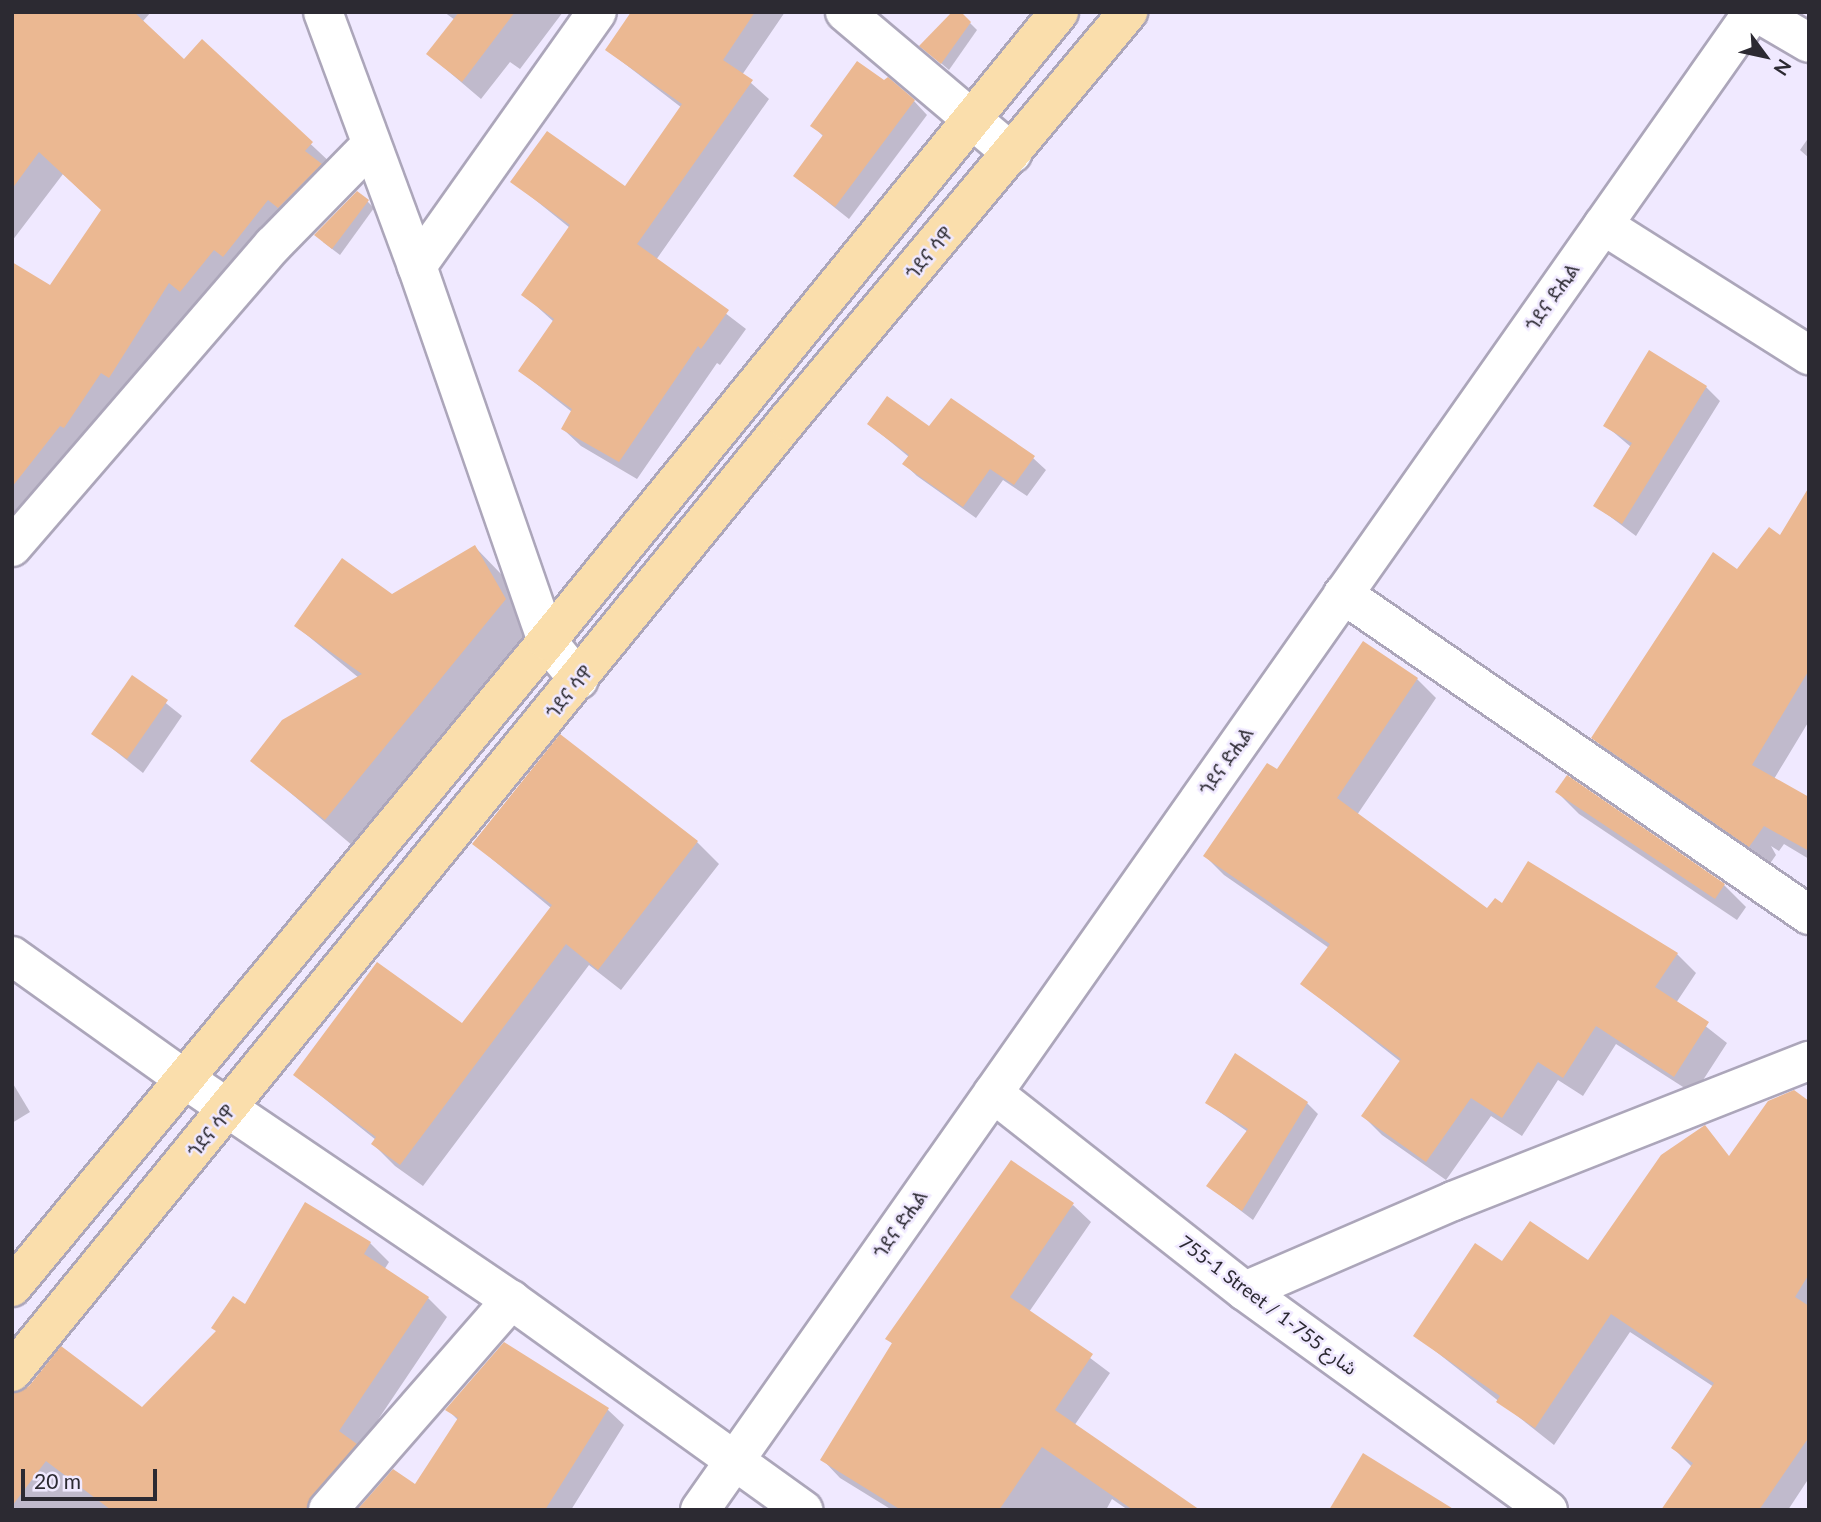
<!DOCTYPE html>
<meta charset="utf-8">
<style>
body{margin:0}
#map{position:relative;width:1821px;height:1522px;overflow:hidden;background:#f0e9ff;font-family:Lato,"Noto Sans Arabic","Noto Sans Ethiopic",sans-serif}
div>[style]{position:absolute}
.shadow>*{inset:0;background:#0003}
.building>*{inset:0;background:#ebb892}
.roads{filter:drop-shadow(2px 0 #aca6ba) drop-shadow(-2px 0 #aca6ba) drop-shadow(0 2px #aca6ba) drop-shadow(0 -2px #aca6ba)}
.minor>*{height:38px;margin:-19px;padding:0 19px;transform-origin:19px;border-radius:19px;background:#fff}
.tertiary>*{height:38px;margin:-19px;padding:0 19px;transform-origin:19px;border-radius:19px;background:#fff}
.primary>*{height:38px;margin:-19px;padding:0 19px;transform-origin:19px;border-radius:19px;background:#fadeac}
span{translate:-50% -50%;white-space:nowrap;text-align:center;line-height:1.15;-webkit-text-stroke:5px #f0e9ff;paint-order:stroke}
.street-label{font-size:19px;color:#2c2a32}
.frame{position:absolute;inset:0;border:14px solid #2c2a32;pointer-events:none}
.north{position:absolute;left:1730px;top:21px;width:70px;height:70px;-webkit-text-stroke:5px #f0e9ff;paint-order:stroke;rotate:123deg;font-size:19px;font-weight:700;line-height:28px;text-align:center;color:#2c2a32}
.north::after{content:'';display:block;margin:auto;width:24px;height:32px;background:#2c2a32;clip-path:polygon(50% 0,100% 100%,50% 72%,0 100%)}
.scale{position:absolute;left:21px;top:1469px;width:136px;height:32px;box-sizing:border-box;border:4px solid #2c2a32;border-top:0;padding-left:9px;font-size:21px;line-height:24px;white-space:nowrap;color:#2c2a32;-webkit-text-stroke:5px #f0e9ff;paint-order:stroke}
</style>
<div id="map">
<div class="shadow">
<div style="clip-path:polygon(43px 12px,151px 12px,143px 21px,185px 61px,202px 42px,335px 167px,204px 314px,193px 305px,133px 400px,12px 539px,12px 300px,50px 288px,103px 211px,63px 174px,12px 241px,12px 56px)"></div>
<div style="clip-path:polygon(444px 12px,563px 12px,520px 69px,510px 62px,481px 99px,428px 54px,455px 20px)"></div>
<div style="clip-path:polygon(632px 12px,785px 12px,742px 75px,769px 99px,656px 260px,746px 329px,720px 365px,717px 363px,637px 479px,581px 446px,563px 429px,572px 412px,520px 371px,554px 322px,523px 294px,570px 228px,513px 182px,625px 189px,682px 108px,607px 50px)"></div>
<div style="clip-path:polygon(970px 23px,977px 30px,949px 70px,928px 52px)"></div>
<div style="clip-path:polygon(914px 101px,927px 115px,849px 219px,795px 176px,824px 137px,813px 126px)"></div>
<div style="clip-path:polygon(1809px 137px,1809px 158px,1800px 150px)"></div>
<div style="clip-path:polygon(367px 201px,374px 208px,340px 255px,323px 242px)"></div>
<div style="clip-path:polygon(1706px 387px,1720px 401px,1636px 536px,1596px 506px,1631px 447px,1605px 425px)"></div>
<div style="clip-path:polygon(869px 424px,930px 428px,1033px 458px,1046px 470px,1027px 496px,1003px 480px,976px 518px,917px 476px,904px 464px,909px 457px)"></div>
<div style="clip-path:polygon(1809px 490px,1809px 721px,1774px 779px,1809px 799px,1809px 859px,1784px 844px,1779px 851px,1771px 846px,1776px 855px,1769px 865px,1613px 757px,1593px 738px,1738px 571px,1780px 537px)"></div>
<div style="clip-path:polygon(475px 547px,502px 575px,532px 627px,353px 846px,253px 761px,359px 678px,296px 626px,392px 596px)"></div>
<div style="clip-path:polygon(133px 677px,182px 716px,143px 773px,94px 734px)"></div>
<div style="clip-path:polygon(1417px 679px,1436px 698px,1357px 815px,1487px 911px,1503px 905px,1677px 954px,1696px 973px,1676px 1003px,1727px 1043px,1694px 1094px,1616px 1044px,1583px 1096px,1558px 1080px,1522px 1136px,1491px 1116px,1446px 1180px,1382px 1135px,1363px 1116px,1401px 1062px,1302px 984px,1329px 948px,1224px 875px,1205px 856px,1277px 771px)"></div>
<div style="clip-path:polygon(1557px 792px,1724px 885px,1746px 907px,1737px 920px,1579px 814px)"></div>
<div style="clip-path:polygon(697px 842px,719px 864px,621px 990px,589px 965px,423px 1186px,395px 1166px,373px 1144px,376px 1140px,295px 1075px,462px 1026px,551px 908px,474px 844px)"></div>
<div style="clip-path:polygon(12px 1082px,30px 1112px,12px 1123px)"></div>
<div style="clip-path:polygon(1207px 1103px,1307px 1103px,1318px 1114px,1253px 1220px,1208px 1186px,1248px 1132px)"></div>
<div style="clip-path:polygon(1809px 1103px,1809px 1478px,1788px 1510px,1675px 1510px,1692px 1467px,1673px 1448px,1714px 1387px,1630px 1332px,1554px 1445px,1415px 1335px,1503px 1264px,1589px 1262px)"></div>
<div style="clip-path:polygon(1073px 1205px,1091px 1222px,1029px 1312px,1110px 1373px,1074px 1426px,1196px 1510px,1128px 1510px,1112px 1499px,1106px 1510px,892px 1510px,840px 1478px,823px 1460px,893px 1344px,887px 1339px)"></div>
<div style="clip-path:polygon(370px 1243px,389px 1262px,384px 1270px,428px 1298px,447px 1317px,359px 1448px,337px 1510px,302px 1506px,299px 1510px,12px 1510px,12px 1396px,142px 1410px,245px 1306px)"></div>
<div style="clip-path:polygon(447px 1409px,607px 1409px,624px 1425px,571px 1510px,358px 1510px,416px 1487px,459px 1421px)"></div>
</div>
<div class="building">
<div style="clip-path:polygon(12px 12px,134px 12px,184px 59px,202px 39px,313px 142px,305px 151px,322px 164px,278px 208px,268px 200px,223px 257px,214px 250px,180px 292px,169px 283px,109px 378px,101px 373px,64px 428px,60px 426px,12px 487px,12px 262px,50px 285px,101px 210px,39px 152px,12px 189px)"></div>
<div style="clip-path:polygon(459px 12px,515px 12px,462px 82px,426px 54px)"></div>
<div style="clip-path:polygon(631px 12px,755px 12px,723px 60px,753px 80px,637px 244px,729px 310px,701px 349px,698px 346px,619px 462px,561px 429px,572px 409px,518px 371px,554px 319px,521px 295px,570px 225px,510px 182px,547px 131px,625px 186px,682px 104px,605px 50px)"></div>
<div style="clip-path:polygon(952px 12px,961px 12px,971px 22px,941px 64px,919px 46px)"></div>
<div style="clip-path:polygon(857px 61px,884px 80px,888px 77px,915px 100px,835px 207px,793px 176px,823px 135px,810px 126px)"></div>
<div style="clip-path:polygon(357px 191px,369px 200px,332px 249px,314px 235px)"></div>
<div style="clip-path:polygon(1649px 350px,1707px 386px,1622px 524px,1593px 506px,1632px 443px,1603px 426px)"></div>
<div style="clip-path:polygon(887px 396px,929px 426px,951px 398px,1035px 456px,1014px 485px,990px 469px,963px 507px,902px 464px,909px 455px,867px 424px)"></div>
<div style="clip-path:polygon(1809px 487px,1809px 670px,1752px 765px,1809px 797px,1809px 851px,1764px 826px,1749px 847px,1591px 738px,1713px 552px,1737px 569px,1769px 527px,1780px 535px)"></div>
<div style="clip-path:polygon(475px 545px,506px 599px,325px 820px,250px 761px,282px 720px,362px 674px,294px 626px,342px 558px,392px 594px)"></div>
<div style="clip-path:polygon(1363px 641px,1418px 678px,1337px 798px,1487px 908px,1495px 898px,1502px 903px,1528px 861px,1678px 953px,1655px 987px,1709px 1022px,1674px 1077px,1596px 1026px,1563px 1078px,1538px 1062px,1502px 1118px,1471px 1098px,1426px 1162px,1361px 1116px,1401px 1059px,1300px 984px,1330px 944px,1203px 856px,1267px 763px,1277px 769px)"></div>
<div style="clip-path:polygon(132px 675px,168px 700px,127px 759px,91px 734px)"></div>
<div style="clip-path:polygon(560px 734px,698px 841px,598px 970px,566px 944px,400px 1165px,371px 1144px,376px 1137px,293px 1075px,377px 962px,462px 1023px,552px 905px,472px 844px)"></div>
<div style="clip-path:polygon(1567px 775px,1725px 884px,1715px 899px,1555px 792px)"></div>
<div style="clip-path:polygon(1235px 1053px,1308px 1102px,1242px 1211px,1206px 1186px,1248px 1129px,1205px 1103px)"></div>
<div style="clip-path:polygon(1794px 1090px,1809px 1101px,1809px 1274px,1795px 1297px,1809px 1306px,1809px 1437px,1759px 1510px,1661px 1510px,1693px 1463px,1671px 1448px,1714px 1383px,1611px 1314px,1535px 1428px,1496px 1402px,1500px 1396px,1413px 1336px,1475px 1243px,1502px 1261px,1530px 1221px,1588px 1260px,1661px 1155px,1705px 1125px,1729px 1156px,1768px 1101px)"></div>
<div style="clip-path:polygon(1011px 1160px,1074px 1203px,1010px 1297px,1093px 1354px,1055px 1410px,1200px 1510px,1133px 1510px,1042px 1447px,999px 1510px,901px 1510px,820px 1460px,892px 1343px,885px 1339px)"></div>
<div style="clip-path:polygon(305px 1202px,371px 1242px,364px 1254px,429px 1297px,339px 1431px,357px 1444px,312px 1496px,307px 1510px,111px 1510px,46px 1461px,12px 1506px,12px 1393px,29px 1386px,61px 1346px,142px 1407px,216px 1331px,211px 1328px,233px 1296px,245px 1304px)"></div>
<div style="clip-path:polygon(504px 1342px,609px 1408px,545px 1510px,357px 1510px,393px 1469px,415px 1484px,458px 1418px,445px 1410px)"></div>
<div style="clip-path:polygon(1363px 1453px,1455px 1510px,1329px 1510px)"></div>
</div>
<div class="roads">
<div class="minor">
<div style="left:323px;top:12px;width:271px;rotate:69.7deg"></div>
<div style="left:417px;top:266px;width:397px;rotate:70.9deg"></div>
<div style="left:547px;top:641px;width:50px;rotate:50.6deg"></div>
<div style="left:845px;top:12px;width:219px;rotate:40.2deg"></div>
<div style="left:1756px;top:12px;width:61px;rotate:30.3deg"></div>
<div style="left:1603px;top:225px;width:244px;rotate:32.3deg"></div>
<div style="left:417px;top:266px;width:311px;rotate:-54.7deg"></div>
<div style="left:12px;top:547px;width:399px;rotate:-49.2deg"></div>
<div style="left:273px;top:245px;width:139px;rotate:-45.6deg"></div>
<div style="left:1343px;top:594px;width:566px;rotate:34.56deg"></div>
<div style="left:12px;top:956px;width:210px;rotate:35.5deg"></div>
<div style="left:993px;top:1093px;width:320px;rotate:38.2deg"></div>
<div style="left:1245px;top:1291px;width:374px;rotate:35.9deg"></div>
<div style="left:1245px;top:1291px;width:227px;rotate:-23.4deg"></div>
<div style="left:1453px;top:1201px;width:383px;rotate:-21.5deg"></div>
<div style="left:328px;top:1510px;width:279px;rotate:-48.9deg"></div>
<div style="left:700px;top:1510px;width:1831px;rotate:-54.9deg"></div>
</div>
<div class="tertiary">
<div style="left:183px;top:1078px;width:396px;rotate:34.1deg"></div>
<div style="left:511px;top:1300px;width:360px;rotate:35.7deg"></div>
</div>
<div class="primary">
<div style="left:12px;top:1287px;width:839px;rotate:-50.37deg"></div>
<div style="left:547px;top:641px;width:811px;rotate:-50.85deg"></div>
<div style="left:12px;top:1372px;width:1227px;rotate:-50.82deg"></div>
<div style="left:787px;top:421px;width:533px;rotate:-50.18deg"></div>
</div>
</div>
<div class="street-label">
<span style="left:929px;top:253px;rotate:-50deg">ጎደና ሳዋ</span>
<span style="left:1552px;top:297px;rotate:-55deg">ጎደና ድሒል</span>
<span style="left:569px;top:692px;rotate:-51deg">ጎደና ሳዋ</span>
<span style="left:1226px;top:761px;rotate:-55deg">ጎደና ድሒል</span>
<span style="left:211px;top:1131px;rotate:-50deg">ጎደና ሳዋ</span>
<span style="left:900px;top:1224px;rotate:-55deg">ጎደና ድሒል</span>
<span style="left:1268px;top:1305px;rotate:37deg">755-1 Street / شارع 755-1</span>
</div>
<div class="frame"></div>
<div class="north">N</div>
<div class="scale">20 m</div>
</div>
